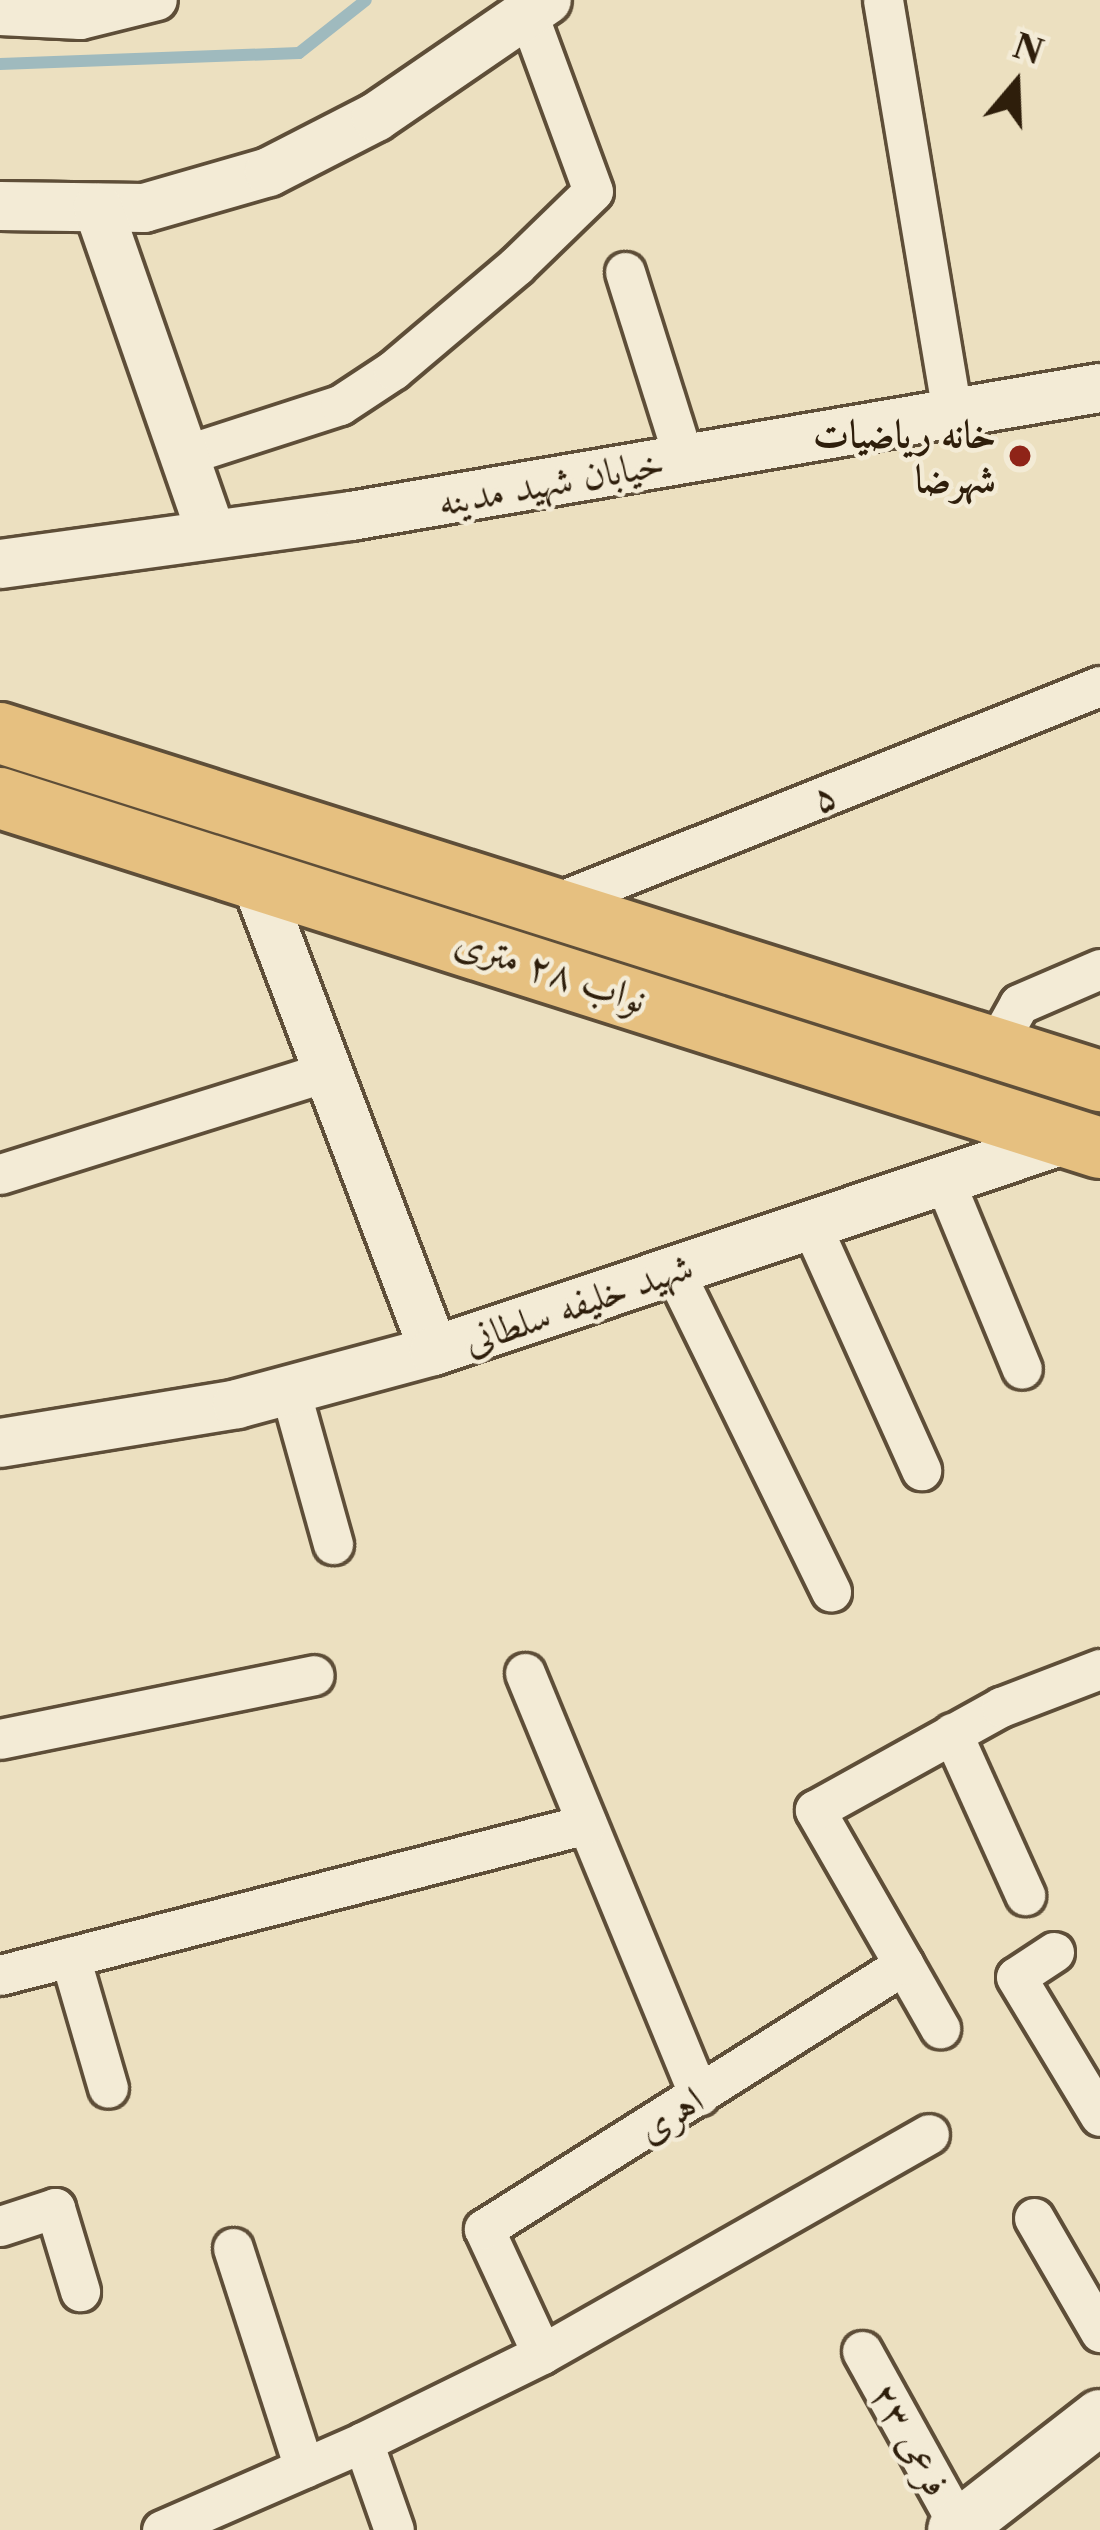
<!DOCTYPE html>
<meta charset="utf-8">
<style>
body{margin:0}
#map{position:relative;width:1100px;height:2530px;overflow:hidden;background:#ece0c0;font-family:"Libre Caslon Text",Amiri,serif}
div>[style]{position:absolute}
.stream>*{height:12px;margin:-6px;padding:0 6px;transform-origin:6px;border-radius:6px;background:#9fbabe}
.roads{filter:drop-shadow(3px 0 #5e4e38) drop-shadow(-3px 0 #5e4e38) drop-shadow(0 3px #5e4e38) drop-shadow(0 -3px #5e4e38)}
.minor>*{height:39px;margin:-19.5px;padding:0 19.5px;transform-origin:19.5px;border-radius:19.5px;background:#f3ebd6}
.tertiary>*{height:48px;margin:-24px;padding:0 24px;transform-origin:24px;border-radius:24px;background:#f3ebd6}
.secondary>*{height:54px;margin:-27px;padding:0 27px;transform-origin:27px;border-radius:27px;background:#f3ebd6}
.primary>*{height:60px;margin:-30px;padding:0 30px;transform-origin:30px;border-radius:30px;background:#e6c080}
.dots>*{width:33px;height:33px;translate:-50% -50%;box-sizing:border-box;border:6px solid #f3ebd6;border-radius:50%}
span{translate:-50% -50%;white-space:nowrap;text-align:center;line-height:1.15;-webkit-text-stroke:9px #f3ebd6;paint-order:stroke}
.poi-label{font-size:39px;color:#2e1e0b;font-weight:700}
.right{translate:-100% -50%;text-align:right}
.street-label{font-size:39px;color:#2e1e0b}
.north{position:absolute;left:956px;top:24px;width:120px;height:120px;-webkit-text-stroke:9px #f3ebd6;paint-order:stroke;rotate:19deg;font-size:33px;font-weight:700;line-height:48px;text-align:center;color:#2e1e0b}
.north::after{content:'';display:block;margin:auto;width:42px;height:54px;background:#2e1e0b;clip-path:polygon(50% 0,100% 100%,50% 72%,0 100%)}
</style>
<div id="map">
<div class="stream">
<div style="left:0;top:64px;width:299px;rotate:-2.1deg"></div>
<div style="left:299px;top:53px;width:85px;rotate:-38.3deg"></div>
</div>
<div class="roads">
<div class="minor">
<div style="left:883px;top:0;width:418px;rotate:80.5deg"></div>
<div style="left:0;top:15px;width:80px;rotate:2.9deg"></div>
<div style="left:80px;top:19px;width:79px;rotate:-13.9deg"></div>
<div style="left:625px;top:272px;width:196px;rotate:72.5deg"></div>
<div style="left:185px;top:455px;width:163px;rotate:-17.9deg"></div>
<div style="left:340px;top:405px;width:64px;rotate:-33.4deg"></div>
<div style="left:393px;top:370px;width:161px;rotate:-40.2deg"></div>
<div style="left:516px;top:266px;width:107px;rotate:-44.2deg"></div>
<div style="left:593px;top:191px;width:189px;rotate:-110.2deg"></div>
<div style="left:548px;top:906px;width:594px;rotate:-21.73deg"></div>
<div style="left:995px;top:1047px;width:49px;rotate:-60.8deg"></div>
<div style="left:1019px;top:1004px;width:88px;rotate:-23.4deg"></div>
<div style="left:0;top:1174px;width:344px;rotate:-17.4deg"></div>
<div style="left:944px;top:1180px;width:204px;rotate:67.6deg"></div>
<div style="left:811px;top:1225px;width:269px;rotate:65.8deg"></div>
<div style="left:674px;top:1271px;width:357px;rotate:63.9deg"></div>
<div style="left:290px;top:1390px;width:160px;rotate:74.4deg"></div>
<div style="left:525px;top:1673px;width:457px;rotate:67.6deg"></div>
<div style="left:952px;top:1733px;width:178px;rotate:65.7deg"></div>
<div style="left:0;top:1739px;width:320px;rotate:-11.5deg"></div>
<div style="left:1054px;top:1952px;width:45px;rotate:146.7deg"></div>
<div style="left:1016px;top:1977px;width:162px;rotate:58.9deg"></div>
<div style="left:70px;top:1957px;width:136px;rotate:73.8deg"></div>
<div style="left:904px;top:1965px;width:73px;rotate:60.3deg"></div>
<div style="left:0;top:1975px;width:606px;rotate:-14.43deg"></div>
<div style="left:1034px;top:2218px;width:132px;rotate:59.9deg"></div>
<div style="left:0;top:2226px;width:58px;rotate:-18.1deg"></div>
<div style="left:55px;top:2208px;width:87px;rotate:73.2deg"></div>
<div style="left:233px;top:2248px;width:231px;rotate:72.1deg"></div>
<div style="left:862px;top:2351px;width:200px;rotate:61deg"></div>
<div style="left:542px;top:2354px;width:445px;rotate:-29.6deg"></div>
<div style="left:363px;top:2442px;width:93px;rotate:70.6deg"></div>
<div style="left:162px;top:2530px;width:219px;rotate:-23.6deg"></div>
<div style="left:363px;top:2442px;width:199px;rotate:-26.2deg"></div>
<div style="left:542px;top:2354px;width:138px;rotate:-114.9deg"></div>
<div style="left:484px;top:2229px;width:496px;rotate:-32.2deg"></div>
<div style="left:904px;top:1965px;width:179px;rotate:-119.9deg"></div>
<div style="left:815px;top:1810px;width:213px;rotate:-29deg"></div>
<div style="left:1001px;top:1707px;width:106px;rotate:-21deg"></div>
</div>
<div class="tertiary">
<div style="left:0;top:206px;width:144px;rotate:0.8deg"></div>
<div style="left:144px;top:208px;width:130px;rotate:-16.1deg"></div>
<div style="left:269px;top:172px;width:120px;rotate:-27.2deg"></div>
<div style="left:376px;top:117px;width:207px;rotate:-34.4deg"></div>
<div style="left:98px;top:208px;width:344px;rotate:70.8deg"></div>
<div style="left:0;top:564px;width:354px;rotate:-7.8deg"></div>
<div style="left:351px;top:516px;width:760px;rotate:-9.7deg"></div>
<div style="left:253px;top:874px;width:510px;rotate:69.22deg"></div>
<div style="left:0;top:1443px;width:240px;rotate:-9.3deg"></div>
<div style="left:237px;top:1404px;width:204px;rotate:-15.1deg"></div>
<div style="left:434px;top:1351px;width:671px;rotate:-18.52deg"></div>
</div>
<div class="secondary">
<div style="left:955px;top:2530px;width:184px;rotate:-37.9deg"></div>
</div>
<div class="primary">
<div style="left:0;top:733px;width:1154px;rotate:17.56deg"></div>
<div style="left:0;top:798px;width:1154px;rotate:17.65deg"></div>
</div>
</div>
<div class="dots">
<div style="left:1020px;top:456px;background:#8f2418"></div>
</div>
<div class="poi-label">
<span class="right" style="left:996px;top:456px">خانه ریاضیات<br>شهرضا</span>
</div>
<div class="street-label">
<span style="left:551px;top:482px;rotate:-10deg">خیابان شهید مدینه</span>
<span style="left:824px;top:796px;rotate:-22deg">۵</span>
<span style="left:551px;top:970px;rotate:18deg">نواب ۲۸ متری</span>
<span style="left:578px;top:1303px;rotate:-19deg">شهید خلیفه سلطانی</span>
<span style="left:670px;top:2114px;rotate:-32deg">اهری</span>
<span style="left:911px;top:2439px;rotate:61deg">فرعی ۲۳</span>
</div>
<div class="north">N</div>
</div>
